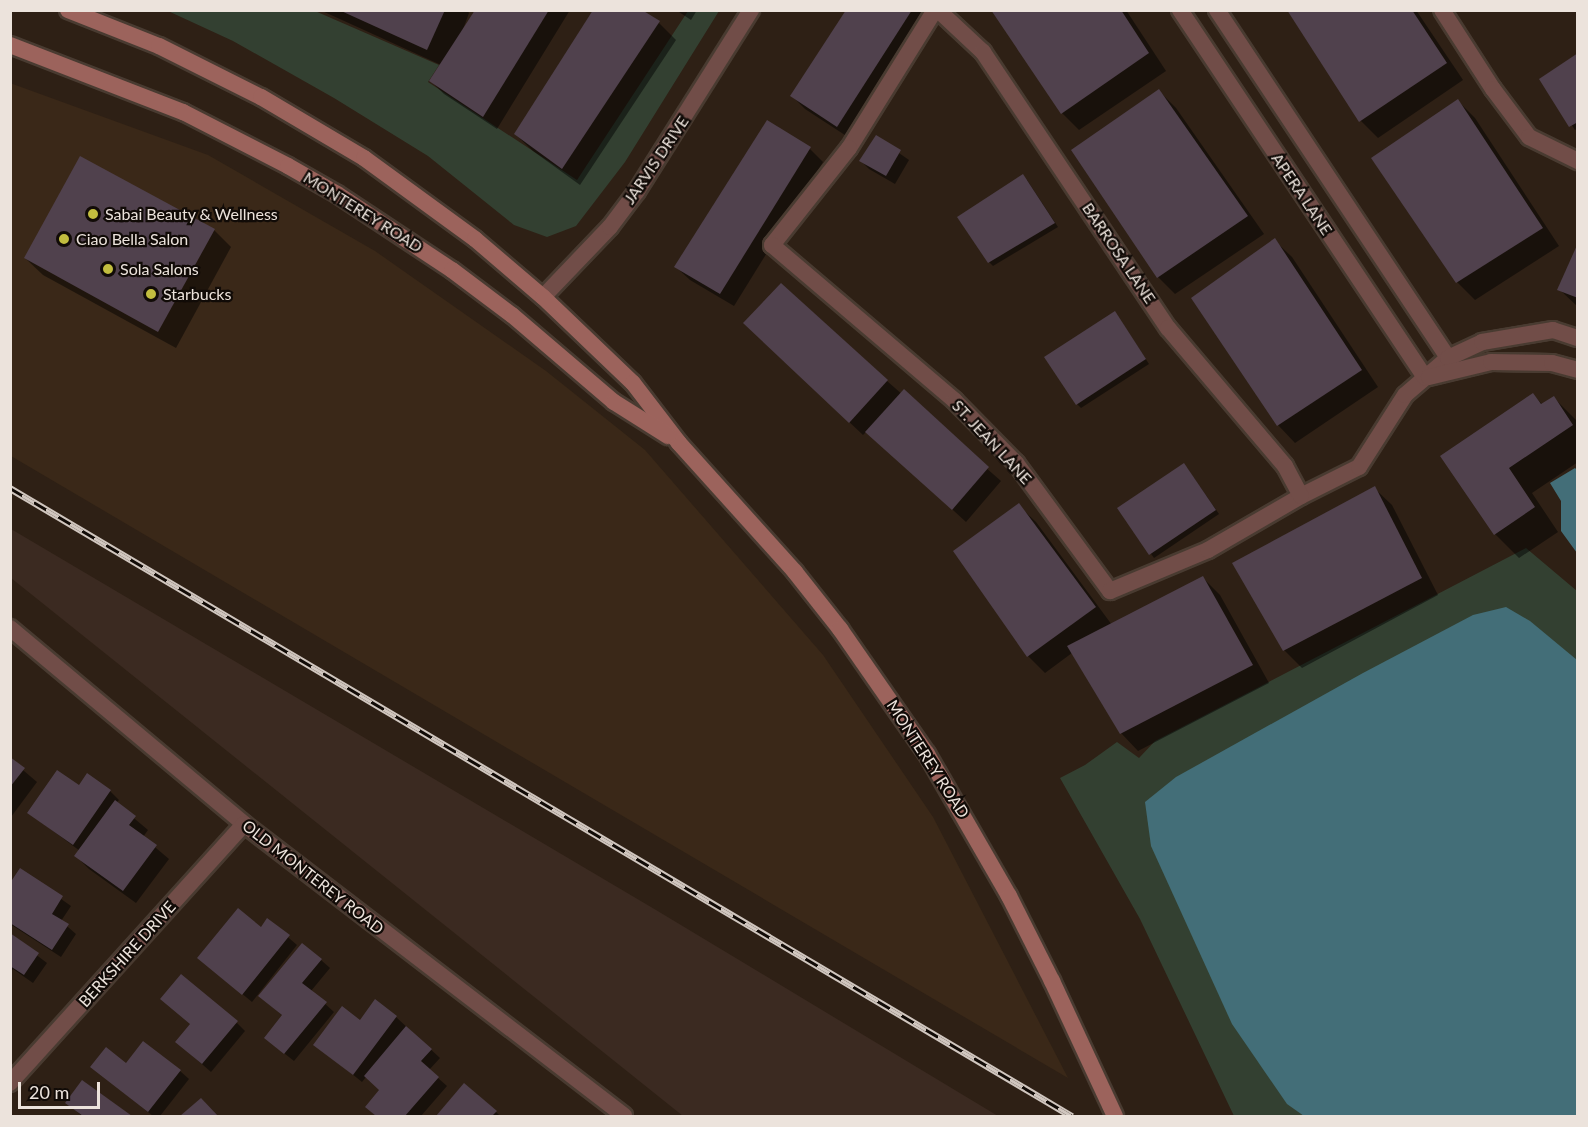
<!DOCTYPE html>
<style>
body{margin:0}
#map{position:relative;width:1588px;height:1127px;overflow:hidden;background:#2e2015;font-family:Lato,sans-serif}
div>[style]{position:absolute}
.built>*{inset:0;background:#3a2818}
.industrial>*{inset:0;background:#3b2a21}
.green>*{inset:0;background:#334031}
.water>*{inset:0;background:#436e78}
.shadow>*{inset:0;background:#0007}
.building>*{inset:0;background:#50414d}
.roads{filter:drop-shadow(2px 0 #493b31) drop-shadow(-2px 0 #493b31) drop-shadow(0 2px #493b31) drop-shadow(0 -2px #493b31)}
.minor>*{height:16px;margin:-8px;padding:0 8px;transform-origin:8px;border-radius:8px;background:#714d48}
.secondary>*{height:16px;margin:-8px;padding:0 8px;transform-origin:8px;border-radius:8px;background:#9c635c}
.rail>*{height:7px;margin-top:-3.5px;transform-origin:0;background:repeating-linear-gradient(90deg,#110b07 0 14px,#d0c6bf 0 28px);box-sizing:border-box;border-block:2px solid #d0c6bf}
.dots>*{width:16px;height:16px;translate:-50% -50%;box-sizing:border-box;border:3px solid #110b07;border-radius:50%}
span{translate:-50% -50%;white-space:nowrap;text-align:center;line-height:1.15;-webkit-text-stroke:4.5px #110b07;paint-order:stroke}
.street-label{font-size:16px;color:#ece3dc}
.poi-label{font-size:16px;color:#ece3dc}
.left{translate:0 -50%;text-align:left}
.frame{position:absolute;inset:0;border:12px solid #ece3dc;pointer-events:none}
.scale{position:absolute;left:18px;top:1082px;width:82px;height:27px;box-sizing:border-box;border:3px solid #ece3dc;border-top:0;padding-left:8px;font-size:18px;line-height:21px;white-space:nowrap;color:#ece3dc;-webkit-text-stroke:4px #110b07;paint-order:stroke}
</style>
<div id="map">
<div class="built">
<div style="clip-path:polygon(10px 83px,208px 155px,375px 251px,546px 371px,645px 450px,823px 655px,933px 817px,1068px 1078px,11px 456px)"></div>
</div>
<div class="industrial">
<div style="clip-path:polygon(11px 529px,656px 910px,998px 1116px,683px 1116px,11px 578px)"></div>
</div>
<div class="green">
<div style="clip-path:polygon(168px 11px,315px 11px,439px 65px,428px 82px,577px 180px,688px 11px,719px 11px,625px 162px,576px 226px,547px 237px,514px 225px,428px 156px,334px 98px,233px 41px)"></div>
<div style="clip-path:polygon(1526px 548px,1577px 591px,1577px 1116px,1234px 1116px,1140px 919px,1060px 778px,1085px 765px,1117px 742px,1139px 758px,1155px 741px)"></div>
</div>
<div class="water">
<div style="clip-path:polygon(1575px 468px,1578px 471px,1577px 553px,1561px 531px,1561px 501px,1550px 483px)"></div>
<div style="clip-path:polygon(1506px 607px,1530px 621px,1577px 660px,1577px 1116px,1304px 1116px,1287px 1104px,1232px 1024px,1151px 846px,1145px 802px,1176px 777px,1363px 673px,1473px 615px)"></div>
</div>
<div class="shadow">
<div style="clip-path:polygon(320px 10px,467px 10px,469px 13px,461px 35px,476px 10px,570px 10px,497px 129px,444px 94px,431px 81px,441px 65px)"></div>
<div style="clip-path:polygon(676px 10px,697px 10px,691px 20px)"></div>
<div style="clip-path:polygon(848px 10px,921px 10px,929px 18px,851px 139px,805px 109px,792px 96px)"></div>
<div style="clip-path:polygon(993px 10px,1126px 10px,1166px 71px,1079px 130px,1062px 113px)"></div>
<div style="clip-path:polygon(1289px 10px,1416px 10px,1463px 80px,1378px 138px,1361px 121px)"></div>
<div style="clip-path:polygon(659px 23px,676px 40px,580px 185px,533px 151px,515px 134px)"></div>
<div style="clip-path:polygon(1578px 55px,1578px 128px,1575px 130px,1541px 79px)"></div>
<div style="clip-path:polygon(1159px 91px,1176px 108px,1264px 234px,1175px 294px,1158px 277px)"></div>
<div style="clip-path:polygon(1458px 101px,1475px 118px,1559px 246px,1475px 300px,1457px 282px,1373px 158px)"></div>
<div style="clip-path:polygon(876px 137px,909px 160px,895px 184px,869px 169px,861px 161px)"></div>
<div style="clip-path:polygon(810px 149px,823px 162px,734px 306px,690px 280px,676px 267px)"></div>
<div style="clip-path:polygon(1027px 180px,1058px 227px,993px 266px,989px 262px)"></div>
<div style="clip-path:polygon(214px 230px,231px 247px,176px 348px,43px 275px,25px 258px)"></div>
<div style="clip-path:polygon(1274px 240px,1292px 257px,1378px 387px,1295px 443px,1278px 425px)"></div>
<div style="clip-path:polygon(1578px 247px,1578px 307px,1559px 289px)"></div>
<div style="clip-path:polygon(1118px 317px,1149px 364px,1081px 408px,1077px 404px)"></div>
<div style="clip-path:polygon(758px 336px,887px 381px,1001px 481px,966px 522px,867px 431px,863px 435px)"></div>
<div style="clip-path:polygon(1533px 395px,1543px 405px,1554px 398px,1578px 422px,1578px 462px,1532px 493px,1558px 532px,1519px 558px,1495px 534px,1443px 456px)"></div>
<div style="clip-path:polygon(1187px 468px,1219px 514px,1154px 558px,1119px 509px)"></div>
<div style="clip-path:polygon(1374px 488px,1392px 505px,1438px 595px,1302px 668px,1284px 650px)"></div>
<div style="clip-path:polygon(1018px 505px,1036px 522px,1112px 625px,1203px 578px,1220px 595px,1269px 683px,1138px 751px,1121px 733px,1072px 653px,1045px 673px,1028px 656px)"></div>
<div style="clip-path:polygon(10px 759px,37px 782px,11px 817px,10px 816px)"></div>
<div style="clip-path:polygon(79px 787px,110px 791px,119px 800px,116px 803px,148px 830px,143px 837px,169px 859px,136px 903px,89px 869px,76px 856px,80px 851px,29px 813px)"></div>
<div style="clip-path:polygon(20px 870px,71px 906px,61px 921px,76px 934px,61px 957px,10px 924px,10px 885px)"></div>
<div style="clip-path:polygon(268px 920px,297px 945px,252px 1002px,199px 958px,261px 929px)"></div>
<div style="clip-path:polygon(10px 935px,47px 963px,33px 983px,13px 969px,10px 974px)"></div>
<div style="clip-path:polygon(321px 960px,330px 968px,311px 991px,334px 1012px,294px 1061px,275px 1046px,283px 1016px,260px 996px)"></div>
<div style="clip-path:polygon(396px 1017px,440px 1058px,429px 1070px,447px 1086px,421px 1116px,376px 1116px,367px 1107px,381px 1090px,366px 1077px,362px 1082px,315px 1044px,360px 1022px)"></div>
<div style="clip-path:polygon(237px 1023px,245px 1031px,211px 1072px,186px 1050px)"></div>
<div style="clip-path:polygon(126px 1065px,180px 1071px,189px 1079px,160px 1116px,153px 1116px,92px 1067px)"></div>
<div style="clip-path:polygon(82px 1082px,130px 1116px,82px 1116px,67px 1103px)"></div>
<div style="clip-path:polygon(464px 1085px,496px 1112px,500px 1116px,437px 1116px)"></div>
</div>
<div class="building">
<div style="clip-path:polygon(339px 10px,445px 10px,427px 50px)"></div>
<div style="clip-path:polygon(475px 10px,549px 10px,483px 117px,429px 81px)"></div>
<div style="clip-path:polygon(593px 10px,642px 10px,660px 21px,562px 169px,514px 134px)"></div>
<div style="clip-path:polygon(846px 10px,912px 10px,837px 127px,790px 96px)"></div>
<div style="clip-path:polygon(991px 10px,1121px 10px,1149px 53px,1061px 114px)"></div>
<div style="clip-path:polygon(1287px 10px,1412px 10px,1447px 63px,1359px 122px)"></div>
<div style="clip-path:polygon(1578px 53px,1578px 122px,1569px 127px,1539px 79px)"></div>
<div style="clip-path:polygon(1159px 89px,1248px 216px,1157px 278px,1071px 150px)"></div>
<div style="clip-path:polygon(1458px 99px,1543px 228px,1456px 283px,1371px 158px)"></div>
<div style="clip-path:polygon(767px 120px,811px 147px,720px 294px,674px 267px)"></div>
<div style="clip-path:polygon(876px 135px,901px 150px,886px 176px,859px 161px)"></div>
<div style="clip-path:polygon(80px 156px,215px 229px,158px 332px,24px 258px)"></div>
<div style="clip-path:polygon(1023px 174px,1055px 223px,988px 263px,957px 217px)"></div>
<div style="clip-path:polygon(1275px 238px,1362px 370px,1277px 426px,1191px 298px)"></div>
<div style="clip-path:polygon(1578px 243px,1578px 298px,1557px 290px)"></div>
<div style="clip-path:polygon(781px 283px,888px 380px,849px 423px,743px 323px)"></div>
<div style="clip-path:polygon(1115px 311px,1146px 359px,1076px 405px,1044px 357px)"></div>
<div style="clip-path:polygon(904px 389px,989px 467px,952px 510px,865px 432px)"></div>
<div style="clip-path:polygon(1533px 393px,1541px 404px,1554px 396px,1573px 425px,1509px 468px,1535px 507px,1494px 535px,1440px 456px)"></div>
<div style="clip-path:polygon(1184px 463px,1216px 510px,1149px 555px,1117px 508px)"></div>
<div style="clip-path:polygon(1375px 486px,1422px 578px,1283px 651px,1232px 563px)"></div>
<div style="clip-path:polygon(1019px 503px,1096px 607px,1027px 657px,953px 551px)"></div>
<div style="clip-path:polygon(1203px 576px,1253px 665px,1120px 734px,1067px 646px)"></div>
<div style="clip-path:polygon(10px 757px,25px 768px,10px 787px)"></div>
<div style="clip-path:polygon(57px 770px,79px 785px,87px 773px,111px 790px,73px 845px,27px 813px)"></div>
<div style="clip-path:polygon(115px 800px,136px 816px,129px 825px,157px 845px,123px 891px,74px 856px)"></div>
<div style="clip-path:polygon(20px 868px,63px 896px,52px 914px,69px 924px,52px 950px,10px 923px,10px 883px)"></div>
<div style="clip-path:polygon(238px 908px,261px 927px,267px 918px,290px 935px,242px 995px,197px 958px)"></div>
<div style="clip-path:polygon(10px 933px,39px 953px,24px 975px,10px 966px)"></div>
<div style="clip-path:polygon(302px 943px,322px 959px,302px 983px,327px 1002px,284px 1054px,264px 1038px,282px 1015px,258px 996px)"></div>
<div style="clip-path:polygon(181px 974px,238px 1021px,202px 1064px,175px 1042px,190px 1024px,160px 999px)"></div>
<div style="clip-path:polygon(375px 999px,397px 1016px,353px 1075px,313px 1045px,342px 1006px,360px 1020px)"></div>
<div style="clip-path:polygon(406px 1026px,432px 1049px,421px 1061px,439px 1077px,405px 1116px,376px 1116px,365px 1107px,379px 1090px,364px 1076px)"></div>
<div style="clip-path:polygon(143px 1041px,181px 1070px,148px 1112px,90px 1067px,106px 1047px,126px 1063px)"></div>
<div style="clip-path:polygon(82px 1080px,132px 1116px,83px 1116px,65px 1103px)"></div>
<div style="clip-path:polygon(464px 1083px,497px 1111px,492px 1116px,436px 1116px)"></div>
<div style="clip-path:polygon(201px 1098px,218px 1116px,180px 1116px)"></div>
</div>
<div class="roads">
<div class="minor">
<div style="left:935px;top:10px;width:163px;rotate:121.9deg"></div>
<div style="left:849px;top:148px;width:124px;rotate:128.4deg"></div>
<div style="left:772px;top:245px;width:240px;rotate:40.4deg"></div>
<div style="left:955px;top:401px;width:87px;rotate:45.5deg"></div>
<div style="left:1016px;top:463px;width:159px;rotate:53.7deg"></div>
<div style="left:1110px;top:591px;width:106px;rotate:-22.7deg"></div>
<div style="left:1208px;top:550px;width:108px;rotate:-30.1deg"></div>
<div style="left:1301px;top:496px;width:65px;rotate:-26.6deg"></div>
<div style="left:1359px;top:467px;width:85px;rotate:-57.4deg"></div>
<div style="left:1405px;top:395px;width:57px;rotate:-40.7deg"></div>
<div style="left:938px;top:10px;width:62px;rotate:43deg"></div>
<div style="left:983px;top:52px;width:332px;rotate:56.2deg"></div>
<div style="left:1168px;top:328px;width:181px;rotate:49.7deg"></div>
<div style="left:1285px;top:466px;width:34px;rotate:62deg"></div>
<div style="left:1180px;top:10px;width:442px;rotate:56.3deg"></div>
<div style="left:1217px;top:10px;width:418px;rotate:56.4deg"></div>
<div style="left:1448px;top:358px;width:38px;rotate:-25deg"></div>
<div style="left:1482px;top:342px;width:72px;rotate:-9.6deg"></div>
<div style="left:1553px;top:330px;width:26px;rotate:18deg"></div>
<div style="left:1442px;top:10px;width:94px;rotate:57.2deg"></div>
<div style="left:1493px;top:89px;width:60px;rotate:53.1deg"></div>
<div style="left:1529px;top:137px;width:55px;rotate:26.1deg"></div>
<div style="left:543px;top:297px;width:97px;rotate:-46.3deg"></div>
<div style="left:610px;top:227px;width:45px;rotate:-53.1deg"></div>
<div style="left:637px;top:191px;width:214px;rotate:-57.8deg"></div>
<div style="left:1429px;top:377px;width:64px;rotate:-13.6deg"></div>
<div style="left:1491px;top:362px;width:61px;rotate:0.9deg"></div>
<div style="left:1552px;top:363px;width:27px;rotate:15deg"></div>
<div style="left:10px;top:628px;width:305px;rotate:39.9deg"></div>
<div style="left:244px;top:824px;width:479px;rotate:37.5deg"></div>
<div style="left:10px;top:1083px;width:349px;rotate:-47.9deg"></div>
</div>
<div class="secondary">
<div style="left:68px;top:10px;width:98px;rotate:21.6deg"></div>
<div style="left:159px;top:46px;width:114px;rotate:26.6deg"></div>
<div style="left:261px;top:97px;width:120px;rotate:30.6deg"></div>
<div style="left:364px;top:158px;width:137px;rotate:36.1deg"></div>
<div style="left:475px;top:239px;width:89px;rotate:40.5deg"></div>
<div style="left:543px;top:297px;width:124px;rotate:43.7deg"></div>
<div style="left:633px;top:383px;width:76px;rotate:52.5deg"></div>
<div style="left:679px;top:443px;width:173px;rotate:48deg"></div>
<div style="left:795px;top:572px;width:73px;rotate:51.7deg"></div>
<div style="left:840px;top:629px;width:152px;rotate:55.2deg"></div>
<div style="left:927px;top:754px;width:164px;rotate:60deg"></div>
<div style="left:1009px;top:896px;width:95px;rotate:63.2deg"></div>
<div style="left:1052px;top:981px;width:149px;rotate:65deg"></div>
<div style="left:10px;top:45px;width:186px;rotate:21.2deg"></div>
<div style="left:183px;top:112px;width:118px;rotate:27.2deg"></div>
<div style="left:288px;top:166px;width:56px;rotate:29.7deg"></div>
<div style="left:337px;top:194px;width:138px;rotate:33.5deg"></div>
<div style="left:452px;top:270px;width:75px;rotate:36.9deg"></div>
<div style="left:512px;top:315px;width:134px;rotate:40.5deg"></div>
<div style="left:614px;top:402px;width:64px;rotate:32.2deg"></div>
</div>
</div>
<div class="rail">
<div style="left:10px;top:488px;width:1234px;rotate:30.6deg"></div>
</div>
<div class="dots">
<div style="left:93px;top:214px;background:#c2bd3f"></div>
<div style="left:64px;top:239px;background:#c2bd3f"></div>
<div style="left:108px;top:269px;background:#c2bd3f"></div>
<div style="left:151px;top:294px;background:#c2bd3f"></div>
</div>
<div class="street-label">
<span style="left:656px;top:160px;rotate:-56deg">JARVIS DRIVE</span>
<span style="left:1302px;top:194px;rotate:56deg">APERA LANE</span>
<span style="left:363px;top:212px;rotate:32deg">MONTEREY ROAD</span>
<span style="left:1119px;top:253px;rotate:56deg">BARROSA LANE</span>
<span style="left:992px;top:442px;rotate:47deg">ST. JEAN LANE</span>
<span style="left:928px;top:759px;rotate:57deg">MONTEREY ROAD</span>
<span style="left:313px;top:877px;rotate:38deg">OLD MONTEREY ROAD</span>
<span style="left:127px;top:954px;rotate:-48deg">BERKSHIRE DRIVE</span>
</div>
<div class="poi-label">
<span class="left" style="left:105px;top:214px">Sabai Beauty &amp; Wellness</span>
<span class="left" style="left:76px;top:239px">Ciao Bella Salon</span>
<span class="left" style="left:120px;top:269px">Sola Salons</span>
<span class="left" style="left:163px;top:294px">Starbucks</span>
</div>
<div class="frame"></div>
<div class="scale">20 m</div>
</div>
